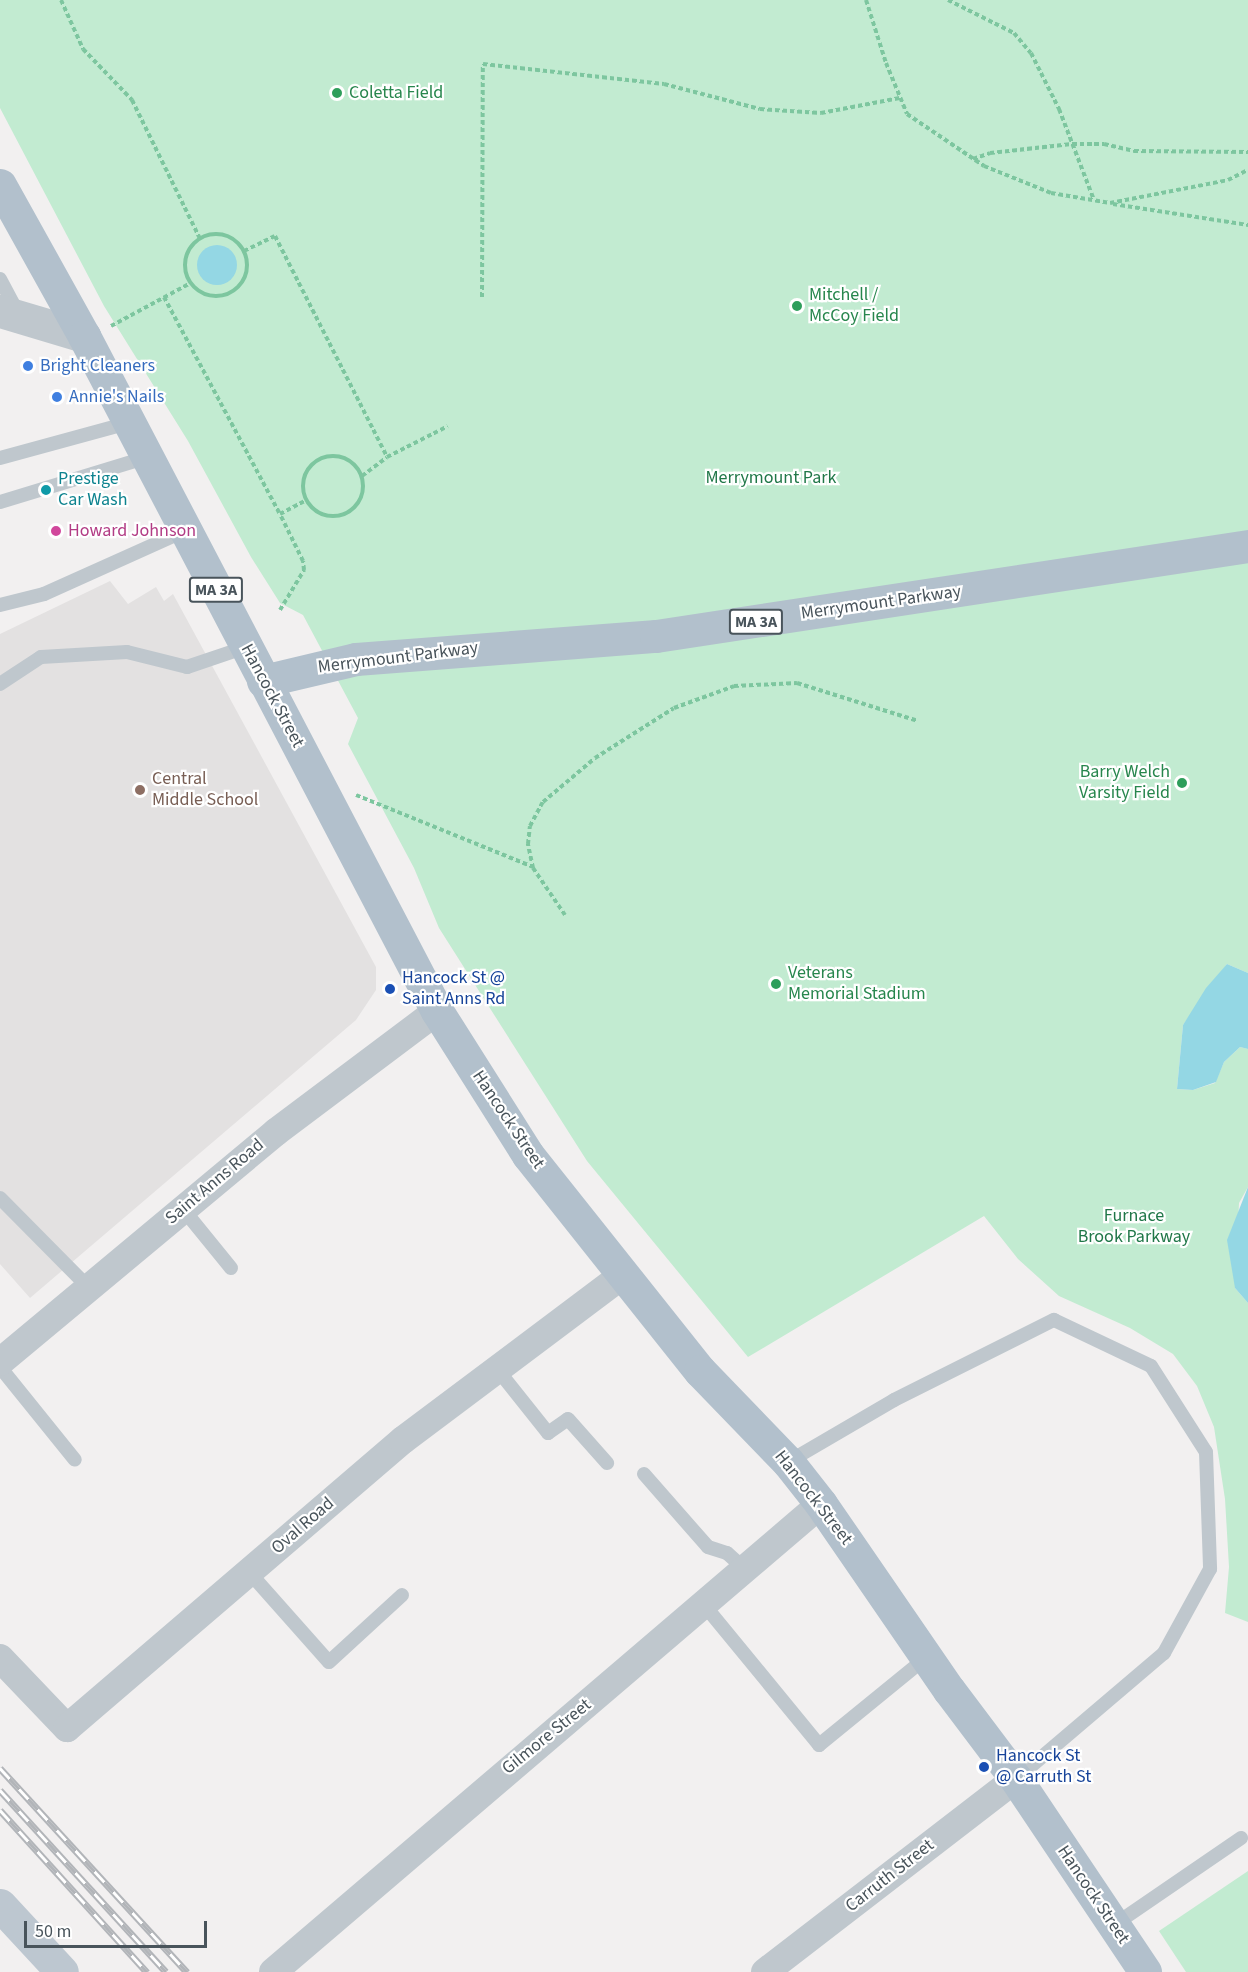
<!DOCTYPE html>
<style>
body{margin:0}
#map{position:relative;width:1248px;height:1972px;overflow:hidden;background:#f2f0f0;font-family:"Source Sans 3",sans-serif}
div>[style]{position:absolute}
.education>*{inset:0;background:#e3e1e1}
.green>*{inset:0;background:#c2ebd1}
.water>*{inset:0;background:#94d7e4}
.round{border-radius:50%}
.path>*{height:4px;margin-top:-2px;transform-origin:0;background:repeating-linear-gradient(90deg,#7dc69f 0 4.5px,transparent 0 7.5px)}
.path>.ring{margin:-2px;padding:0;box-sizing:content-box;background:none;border:4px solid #7dc69f;border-radius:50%}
.service>*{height:14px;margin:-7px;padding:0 7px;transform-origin:7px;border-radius:7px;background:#bfc7cd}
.minor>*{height:28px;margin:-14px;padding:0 14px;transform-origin:14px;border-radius:14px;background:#bfc7cd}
.tertiary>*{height:33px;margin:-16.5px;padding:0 16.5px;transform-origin:16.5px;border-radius:16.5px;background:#bfc7cd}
.secondary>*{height:33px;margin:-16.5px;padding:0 16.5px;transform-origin:16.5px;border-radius:16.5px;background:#bdc7d0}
.primary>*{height:33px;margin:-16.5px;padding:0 16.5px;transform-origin:16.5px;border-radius:16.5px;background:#b2c0cc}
.rail>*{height:7px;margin-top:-3.5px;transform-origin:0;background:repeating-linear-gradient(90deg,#fff 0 14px,#b2b5b9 0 28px);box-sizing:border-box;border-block:2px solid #b2b5b9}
.dots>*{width:16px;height:16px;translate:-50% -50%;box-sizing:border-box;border:3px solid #fff;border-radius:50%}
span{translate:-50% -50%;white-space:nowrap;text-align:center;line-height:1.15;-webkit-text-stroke:4.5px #fff;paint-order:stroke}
.shield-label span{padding:2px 4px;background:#fff;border:2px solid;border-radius:4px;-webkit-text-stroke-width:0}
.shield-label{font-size:16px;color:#49545b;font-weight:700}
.leisure-label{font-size:18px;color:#27864d}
.left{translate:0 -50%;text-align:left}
.right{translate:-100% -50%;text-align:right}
.shop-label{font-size:18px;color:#366cbe}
.park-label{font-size:18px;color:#207748}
.culture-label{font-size:18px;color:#0d838f}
.hotel-label{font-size:18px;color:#b23c85}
.street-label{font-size:18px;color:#49545b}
.education-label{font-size:18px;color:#785e54}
.transit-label{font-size:18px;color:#164399}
.scale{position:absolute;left:24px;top:1921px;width:183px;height:27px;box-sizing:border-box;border:3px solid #49545b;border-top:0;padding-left:8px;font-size:18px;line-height:21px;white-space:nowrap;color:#49545b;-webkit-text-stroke:4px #fff;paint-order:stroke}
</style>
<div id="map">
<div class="education">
<div style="clip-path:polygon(110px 581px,128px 604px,156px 587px,164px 601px,173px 594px,376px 967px,376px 990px,356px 1020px,30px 1298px,0 1264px,0 634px)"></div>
</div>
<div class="green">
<div style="clip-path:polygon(0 0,1248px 0,1248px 973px,1227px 964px,1183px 1025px,1177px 1089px,1193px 1090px,1215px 1083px,1224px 1062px,1240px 1047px,1248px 1049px,1248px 1187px,1239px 1203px,1235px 1288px,1248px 1303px,1248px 1622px,1225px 1613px,1229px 1567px,1225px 1499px,1214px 1427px,1197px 1386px,1173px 1354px,1130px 1328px,1059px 1296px,1018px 1259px,984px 1216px,748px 1357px,587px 1161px,439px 928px,414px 868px,348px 744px,358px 718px,303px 615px,280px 603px,251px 557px,188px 441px,104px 306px,0 108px)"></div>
<div style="clip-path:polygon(1248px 1871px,1248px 1972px,1186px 1972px,1159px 1931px)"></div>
</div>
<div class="water">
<div class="round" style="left:197px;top:245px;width:40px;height:40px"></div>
<div style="clip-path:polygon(1227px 964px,1248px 973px,1248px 1049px,1240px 1047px,1224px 1062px,1216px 1082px,1193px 1090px,1177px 1089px,1183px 1025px,1206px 988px)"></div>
<div style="clip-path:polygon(1248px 1187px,1248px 1303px,1235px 1288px,1227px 1240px)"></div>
</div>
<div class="path">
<div style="left:61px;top:0;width:54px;rotate:65.8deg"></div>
<div style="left:83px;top:49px;width:71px;rotate:46.1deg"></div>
<div style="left:132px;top:100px;width:155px;rotate:63.9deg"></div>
<div style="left:866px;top:0;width:66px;rotate:72.4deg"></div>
<div style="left:886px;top:63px;width:55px;rotate:67.6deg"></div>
<div style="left:907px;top:114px;width:93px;rotate:34deg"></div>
<div style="left:984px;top:166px;width:72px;rotate:21.9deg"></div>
<div style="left:1051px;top:193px;width:60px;rotate:9.6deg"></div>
<div style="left:1110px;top:203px;width:120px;rotate:-11deg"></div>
<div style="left:1228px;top:180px;width:22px;rotate:-27deg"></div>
<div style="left:948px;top:0;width:74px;rotate:26.6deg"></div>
<div style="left:1014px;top:33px;width:26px;rotate:50deg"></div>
<div style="left:1031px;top:53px;width:63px;rotate:63.4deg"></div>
<div style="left:1059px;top:109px;width:97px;rotate:69deg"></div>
<div style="left:973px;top:159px;width:18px;rotate:-19deg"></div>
<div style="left:990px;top:153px;width:82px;rotate:-6.3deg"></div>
<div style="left:1072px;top:144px;width:32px"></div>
<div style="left:1104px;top:144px;width:31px;rotate:13deg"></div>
<div style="left:1134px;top:151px;width:114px;rotate:0.5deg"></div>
<div style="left:1113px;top:204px;width:137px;rotate:8.8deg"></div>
<div class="ring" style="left:185px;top:234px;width:58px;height:58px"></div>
<div style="left:244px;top:251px;width:34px;rotate:-26deg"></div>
<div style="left:275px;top:236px;width:248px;rotate:63.1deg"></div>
<div style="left:164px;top:297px;width:246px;rotate:61.9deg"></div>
<div style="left:482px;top:297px;width:233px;rotate:-89.8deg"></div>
<div style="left:483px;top:64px;width:182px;rotate:6.3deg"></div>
<div style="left:664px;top:84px;width:99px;rotate:14.6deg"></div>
<div style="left:760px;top:109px;width:61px;rotate:3.8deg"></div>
<div style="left:821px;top:113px;width:80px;rotate:-10.8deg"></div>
<div style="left:111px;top:326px;width:91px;rotate:-28.3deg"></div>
<div class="ring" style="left:303px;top:456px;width:56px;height:56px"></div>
<div style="left:362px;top:476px;width:31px;rotate:-37deg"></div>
<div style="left:387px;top:457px;width:68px;rotate:-26.9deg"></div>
<div style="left:280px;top:610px;width:47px;rotate:-59deg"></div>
<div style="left:304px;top:570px;width:9px;rotate:-96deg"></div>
<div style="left:303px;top:561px;width:52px;rotate:-116.1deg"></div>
<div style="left:280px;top:514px;width:30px;rotate:-28deg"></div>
<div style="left:356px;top:795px;width:191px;rotate:22.1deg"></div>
<div style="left:565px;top:915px;width:57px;rotate:-124.2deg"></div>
<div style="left:533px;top:868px;width:25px;rotate:-102deg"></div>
<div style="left:528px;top:844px;width:18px;rotate:-84deg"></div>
<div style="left:530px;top:826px;width:27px;rotate:-62deg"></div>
<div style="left:543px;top:802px;width:68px;rotate:-40.2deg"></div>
<div style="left:595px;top:758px;width:93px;rotate:-32.3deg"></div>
<div style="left:674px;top:708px;width:64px;rotate:-20.1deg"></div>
<div style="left:734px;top:686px;width:63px;rotate:-2.7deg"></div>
<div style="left:797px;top:683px;width:127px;rotate:17.4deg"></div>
</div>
<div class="service">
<div style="left:0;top:279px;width:40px;rotate:62deg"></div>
<div style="left:0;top:458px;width:133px;rotate:-15.3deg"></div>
<div style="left:0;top:502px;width:152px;rotate:-16.9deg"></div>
<div style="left:0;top:605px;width:45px;rotate:-14deg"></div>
<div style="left:44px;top:594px;width:154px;rotate:-24.2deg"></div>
<div style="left:0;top:684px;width:49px;rotate:-33.4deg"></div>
<div style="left:41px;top:657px;width:86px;rotate:-3.3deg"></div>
<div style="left:127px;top:652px;width:62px;rotate:14deg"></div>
<div style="left:187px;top:667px;width:62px;rotate:-18.7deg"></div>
<div style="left:0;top:1198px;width:125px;rotate:45.3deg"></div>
<div style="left:183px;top:1209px;width:76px;rotate:50.9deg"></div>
<div style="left:0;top:1367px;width:119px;rotate:51.1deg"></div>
<div style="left:497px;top:1369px;width:82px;rotate:51.4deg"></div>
<div style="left:548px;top:1433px;width:24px;rotate:-35deg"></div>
<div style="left:568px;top:1419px;width:59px;rotate:48.4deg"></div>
<div style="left:788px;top:1462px;width:123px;rotate:-30.3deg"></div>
<div style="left:894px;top:1400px;width:179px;rotate:-26.6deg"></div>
<div style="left:1054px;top:1320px;width:107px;rotate:25.4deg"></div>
<div style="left:1151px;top:1366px;width:102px;rotate:57.4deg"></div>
<div style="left:1206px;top:1452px;width:117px;rotate:88deg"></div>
<div style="left:1210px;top:1569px;width:96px;rotate:118.7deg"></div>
<div style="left:1164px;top:1653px;width:194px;rotate:139.6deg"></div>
<div style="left:644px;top:1474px;width:97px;rotate:48.8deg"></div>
<div style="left:708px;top:1547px;width:20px;rotate:18deg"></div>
<div style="left:727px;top:1553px;width:25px;rotate:42deg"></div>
<div style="left:249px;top:1572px;width:120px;rotate:48.4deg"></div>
<div style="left:329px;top:1662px;width:99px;rotate:-42.5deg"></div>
<div style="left:705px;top:1606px;width:180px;rotate:50.6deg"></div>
<div style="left:819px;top:1745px;width:139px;rotate:-39.2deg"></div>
<div style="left:1114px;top:1925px;width:154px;rotate:-34.4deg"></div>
</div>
<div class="minor">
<div style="left:0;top:1362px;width:359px;rotate:-39.8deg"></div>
<div style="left:276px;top:1132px;width:201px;rotate:-36.9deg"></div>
<div style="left:0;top:1658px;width:97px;rotate:46.3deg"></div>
<div style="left:67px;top:1728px;width:443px;rotate:-40.6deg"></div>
<div style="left:403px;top:1440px;width:276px;rotate:-36.9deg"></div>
<div style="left:273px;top:1972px;width:721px;rotate:-40.5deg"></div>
<div style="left:765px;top:1972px;width:317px;rotate:-37.6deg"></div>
</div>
<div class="tertiary">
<div style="left:0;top:311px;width:88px;rotate:16.6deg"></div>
</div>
<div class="secondary">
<div style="left:0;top:1905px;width:91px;rotate:47.2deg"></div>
</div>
<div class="primary">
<div style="left:0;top:185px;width:173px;rotate:60.9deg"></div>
<div style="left:84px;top:336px;width:762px;rotate:62.39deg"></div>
<div style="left:437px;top:1011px;width:170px;rotate:57.7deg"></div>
<div style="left:528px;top:1155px;width:276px;rotate:51.5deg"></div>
<div style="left:700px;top:1371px;width:127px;rotate:46deg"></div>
<div style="left:788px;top:1462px;width:53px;rotate:51.8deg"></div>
<div style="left:821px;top:1504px;width:226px;rotate:55.5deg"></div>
<div style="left:949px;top:1690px;width:111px;rotate:53deg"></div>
<div style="left:1016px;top:1779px;width:232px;rotate:56.2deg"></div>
<div style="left:263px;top:681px;width:96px;rotate:-13.3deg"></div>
<div style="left:356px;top:659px;width:301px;rotate:-4.4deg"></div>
<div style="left:656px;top:636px;width:599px;rotate:-8.64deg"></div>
</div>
<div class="rail">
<div style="left:0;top:1768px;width:277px;rotate:47.5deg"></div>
<div style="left:0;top:1790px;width:246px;rotate:47.6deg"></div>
<div style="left:0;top:1810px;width:219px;rotate:47.8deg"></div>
</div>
<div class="dots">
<div style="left:337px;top:93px;background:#2e9e5b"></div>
<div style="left:797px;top:306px;background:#2e9e5b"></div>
<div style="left:28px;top:366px;background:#3f7fe0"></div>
<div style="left:57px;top:397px;background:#3f7fe0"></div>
<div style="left:46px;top:490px;background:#0f9aa8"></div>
<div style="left:56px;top:531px;background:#d1479c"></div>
<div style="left:1182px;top:783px;background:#2e9e5b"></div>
<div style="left:140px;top:790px;background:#8d6e63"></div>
<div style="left:776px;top:984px;background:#2e9e5b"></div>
<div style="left:390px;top:989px;background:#1a4fb4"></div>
<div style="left:984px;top:1767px;background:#1a4fb4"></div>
</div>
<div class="shield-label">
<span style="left:216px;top:590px">MA 3A</span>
<span style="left:756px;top:622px">MA 3A</span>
</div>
<div class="leisure-label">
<span class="left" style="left:349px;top:93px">Coletta Field</span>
<span class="left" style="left:809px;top:306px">Mitchell /<br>McCoy Field</span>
<span class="right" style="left:1170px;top:783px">Barry Welch<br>Varsity Field</span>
<span class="left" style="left:788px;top:984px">Veterans<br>Memorial Stadium</span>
</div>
<div class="shop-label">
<span class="left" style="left:40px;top:366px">Bright Cleaners</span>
<span class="left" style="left:69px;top:397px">Annie's Nails</span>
</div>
<div class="park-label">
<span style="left:771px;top:478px">Merrymount Park</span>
<span style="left:1134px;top:1227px">Furnace<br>Brook Parkway</span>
</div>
<div class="culture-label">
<span class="left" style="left:58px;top:490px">Prestige<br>Car Wash</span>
</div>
<div class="hotel-label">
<span class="left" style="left:68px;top:531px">Howard Johnson</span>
</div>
<div class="street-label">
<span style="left:881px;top:603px;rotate:-8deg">Merrymount Parkway</span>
<span style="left:398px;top:658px;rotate:-7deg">Merrymount Parkway</span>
<span style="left:272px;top:696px;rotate:62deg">Hancock Street</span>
<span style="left:508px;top:1120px;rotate:56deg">Hancock Street</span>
<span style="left:215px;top:1182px;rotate:-40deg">Saint Anns Road</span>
<span style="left:813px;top:1498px;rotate:52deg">Hancock Street</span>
<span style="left:303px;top:1526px;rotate:-41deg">Oval Road</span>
<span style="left:547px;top:1737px;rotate:-39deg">Gilmore Street</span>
<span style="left:890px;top:1876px;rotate:-38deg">Carruth Street</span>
<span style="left:1093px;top:1895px;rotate:56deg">Hancock Street</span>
</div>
<div class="education-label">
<span class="left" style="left:152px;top:790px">Central<br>Middle School</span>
</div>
<div class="transit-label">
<span class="left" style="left:402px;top:989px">Hancock St @<br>Saint Anns Rd</span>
<span class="left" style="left:996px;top:1767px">Hancock St<br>@ Carruth St</span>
</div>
<div class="scale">50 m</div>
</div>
